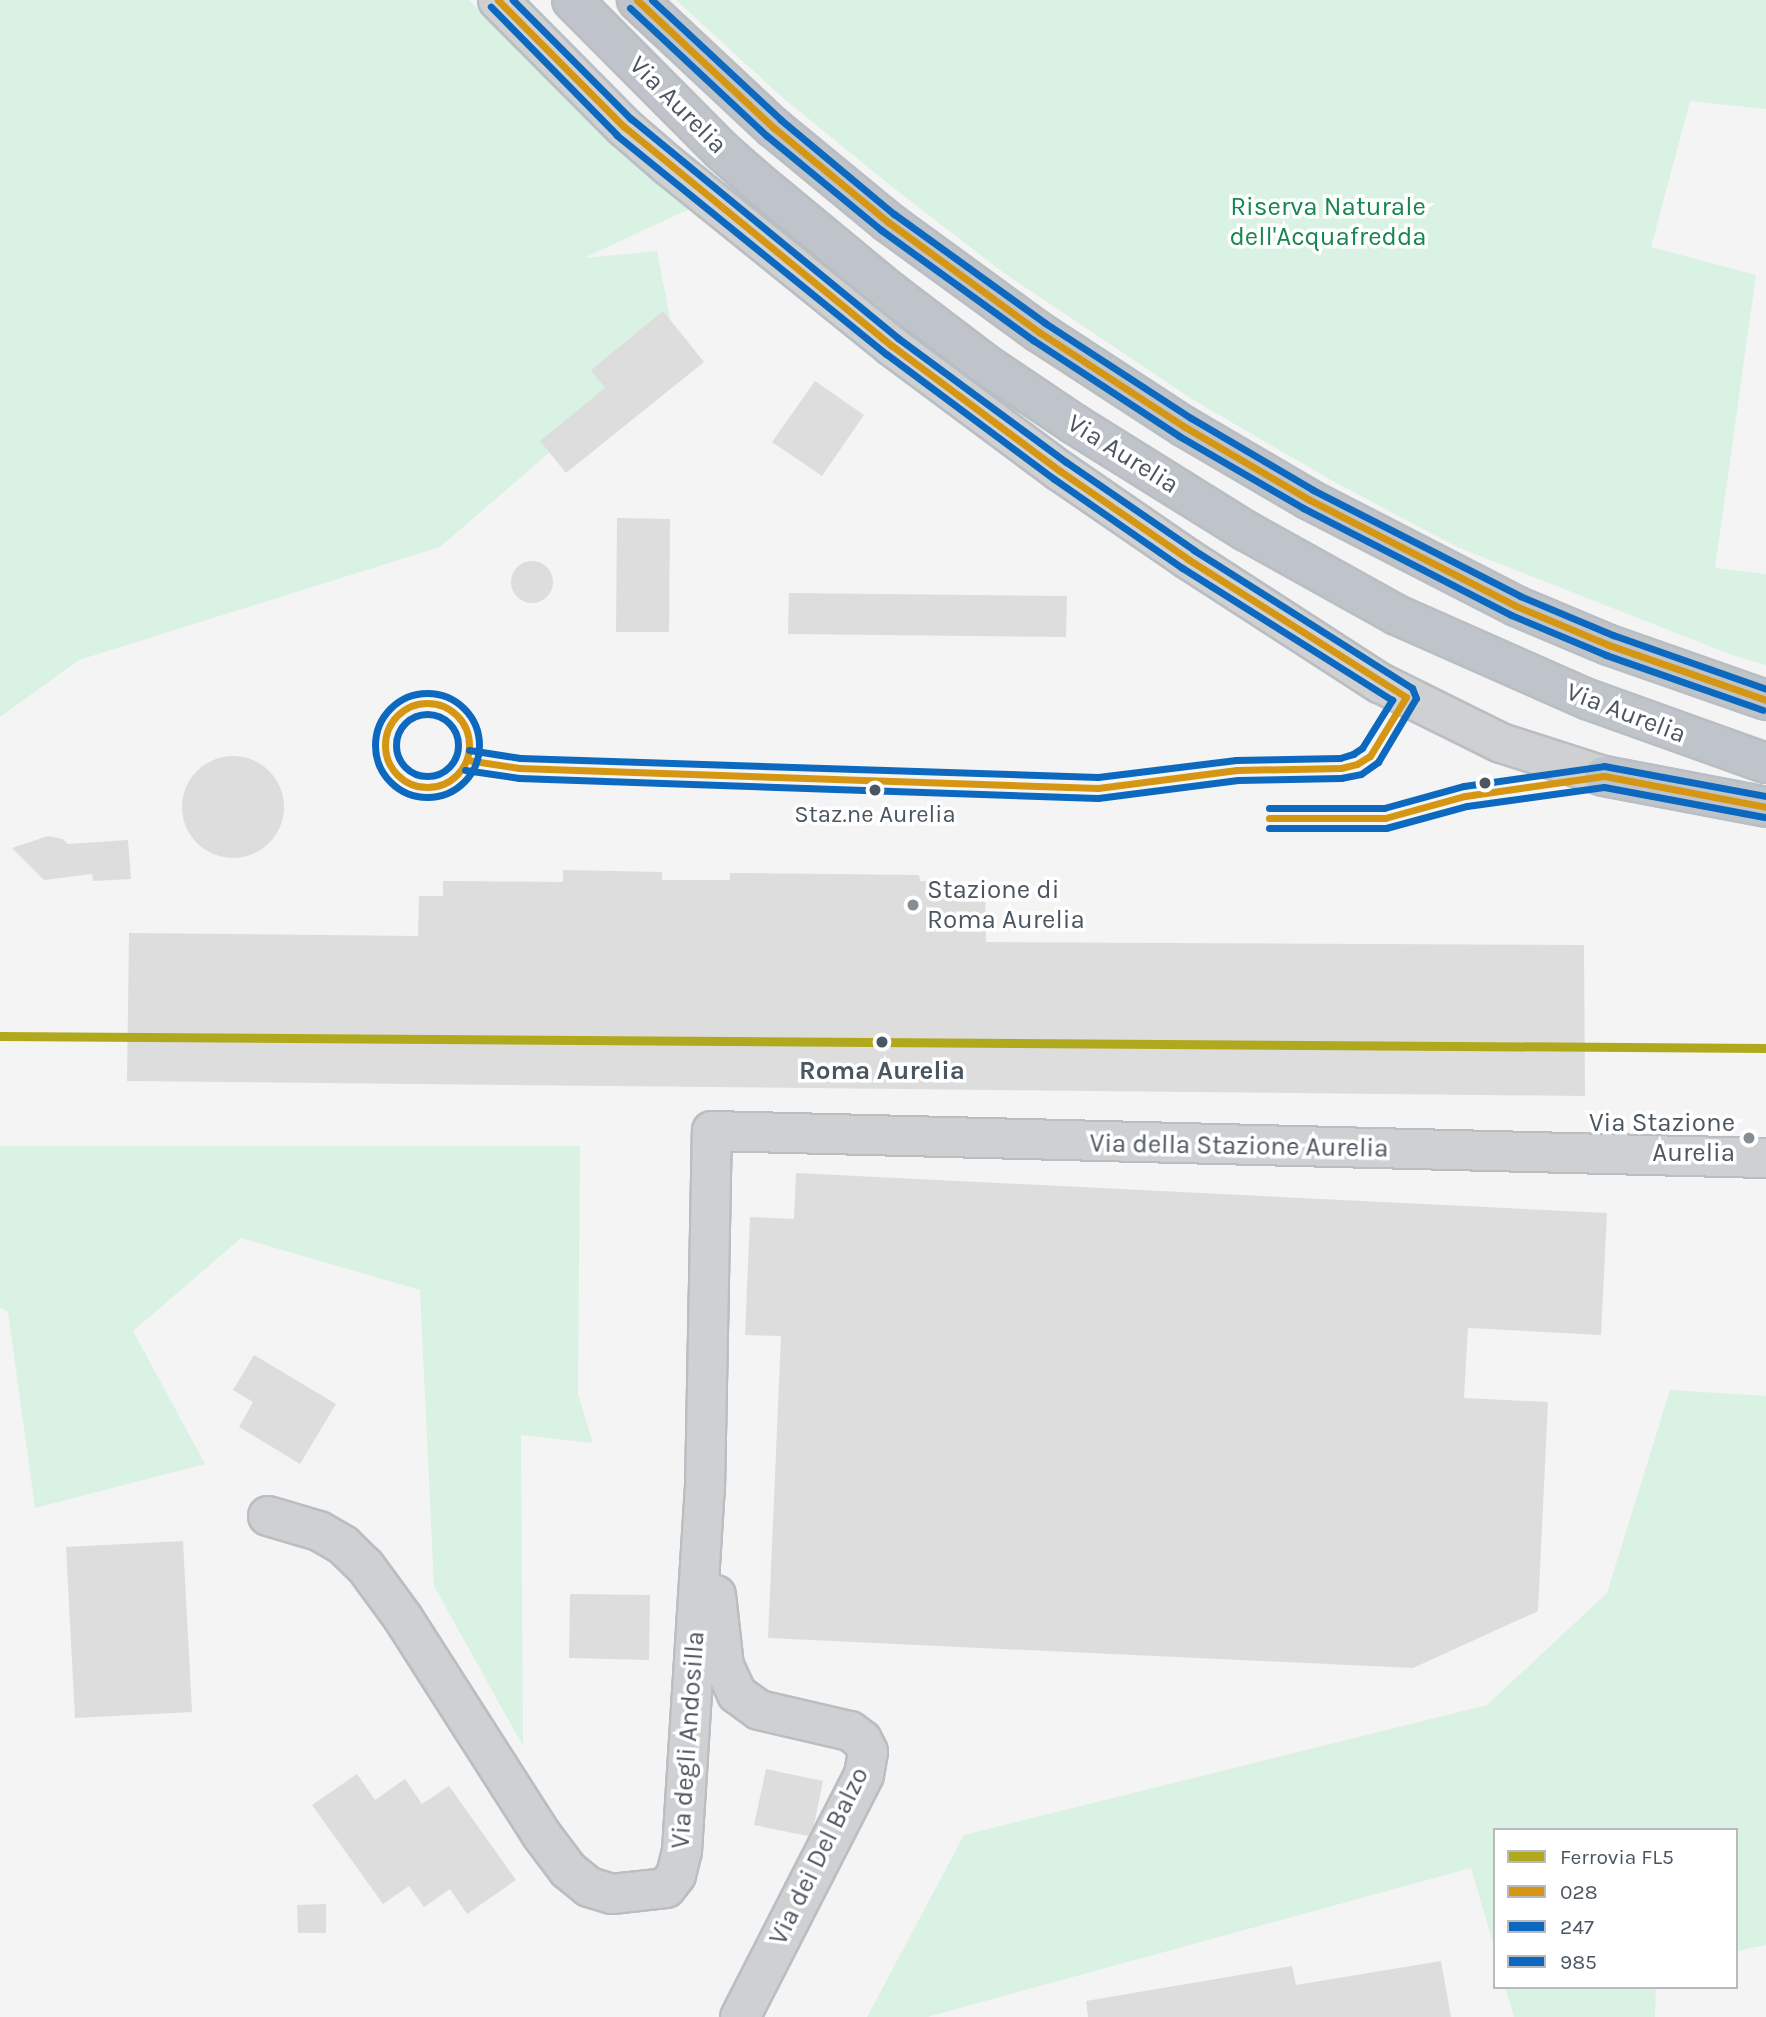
<!DOCTYPE html>
<style>
body{margin:0}
#map{position:relative;width:1766px;height:2017px;overflow:hidden;background:#f4f4f4;font-family:Karla,sans-serif}
div>[style]{position:absolute}
.green>*{inset:0;background:#d9f2e3}
.building>*{inset:0;background:#ddddde}
.round{border-radius:50%}
.roads{filter:drop-shadow(2px 0 #b9bec3) drop-shadow(-2px 0 #b9bec3) drop-shadow(0 2px #b9bec3) drop-shadow(0 -2px #b9bec3)}
.street>*{height:38px;margin:-19px;padding:0 19px;transform-origin:19px;border-radius:19px;background:#ced0d2}
.highway>*{height:38px;margin:-19px;padding:0 19px;transform-origin:19px;border-radius:19px;background:#bec4c9}
.bus-1>*{height:7px;margin:-3.5px;padding:0 3.5px;transform-origin:3.5px;border-radius:3.5px;background:#d49613}
.bus-1>.ring{margin:-3.5px;padding:0;box-sizing:content-box;background:none;border:7px solid #d49613;border-radius:50%}
.bus-2>*{height:7px;margin:-3.5px;padding:0 3.5px;transform-origin:3.5px;border-radius:3.5px;background:#0c69bf}
.bus-2>.ring{margin:-3.5px;padding:0;box-sizing:content-box;background:none;border:7px solid #0c69bf;border-radius:50%}
.bus-3>*{height:7px;margin:-3.5px;padding:0 3.5px;transform-origin:3.5px;border-radius:3.5px;background:#0c69bf}
.bus-3>.ring{margin:-3.5px;padding:0;box-sizing:content-box;background:none;border:7px solid #0c69bf;border-radius:50%}
.rail-1>*{height:9px;margin:-4.5px;padding:0 4.5px;transform-origin:4.5px;border-radius:4.5px;background:#b0a91d}
.dots>*{width:19px;height:19px;translate:-50% -50%;box-sizing:border-box;border:4px solid #fff;border-radius:50%}
span{translate:-50% -50%;white-space:nowrap;text-align:center;line-height:1.15;-webkit-text-stroke:7px #fff;paint-order:stroke}
.bus-label{font-size:24px;color:#4a5661}
.street-label{font-size:26px;color:#4a5661}
.park-label{font-size:26px;color:#17864f}
.poi-label{font-size:26px;color:#4a5661}
.left{translate:0 -50%;text-align:left}
.right{translate:-100% -50%;text-align:right}
.stop-label{font-size:26px;color:#4a5661;font-weight:700}
.legend{position:absolute;left:1493px;top:1828px;width:245px;height:161px;box-sizing:border-box;background:#fff;border:2px solid #b7bbc0;margin:0;padding:9px 12px;list-style:none;font-size:21px;color:#4a5661}
.legend li{display:flex;align-items:center;gap:14px;height:35px}
.legend b{width:35px;border:2px solid #b7bbc0}
</style>
<div id="map">
<div class="green">
<div style="clip-path:polygon(0 0,469px 0,689px 209px,584px 258px,657px 251px,675px 344px,440px 547px,79px 660px,0 717px)"></div>
<div style="clip-path:polygon(676px 0,1766px 0,1766px 109px,1690px 101px,1651px 247px,1756px 275px,1715px 568px,1766px 574px,1766px 665px,1732px 655px,1457px 547px,1329px 479px,1190px 398px,1004px 273px,891px 186px,782px 97px)"></div>
<div style="clip-path:polygon(0 1146px,580px 1146px,578px 1394px,593px 1443px,521px 1435px,523px 1746px,434px 1586px,420px 1290px,241px 1238px,133px 1331px,205px 1464px,35px 1508px,8px 1312px,0 1308px)"></div>
<div style="clip-path:polygon(1670px 1390px,1766px 1396px,1766px 1945px,1736px 1951px,1736px 1830px,1495px 1830px,1495px 1950px,1471px 1868px,927px 2017px,867px 2017px,964px 1835px,1487px 1705px,1607px 1593px)"></div>
<div style="clip-path:polygon(1505px 1987px,1656px 1987px,1655px 2017px,1514px 2017px)"></div>
</div>
<div class="building">
<div style="clip-path:polygon(663px 311px,704px 362px,566px 473px,540px 441px,605px 388px,591px 370px)"></div>
<div style="clip-path:polygon(815px 381px,864px 415px,822px 476px,772px 442px)"></div>
<div style="clip-path:polygon(617px 518px,670px 519px,669px 632px,616px 632px)"></div>
<div class="round" style="left:511px;top:561px;width:42px;height:42px"></div>
<div style="clip-path:polygon(789px 593px,1067px 596px,1066px 637px,788px 634px)"></div>
<div class="round" style="left:182px;top:756px;width:102px;height:102px"></div>
<div style="clip-path:polygon(48px 836px,63px 839px,68px 844px,128px 840px,131px 879px,93px 881px,92px 874px,44px 880px,12px 848px)"></div>
<div style="clip-path:polygon(563px 870px,662px 872px,662px 880px,730px 880px,730px 873px,919px 875px,920px 881px,960px 882px,956px 890px,985px 892px,986px 942px,1584px 945px,1585px 1096px,127px 1081px,129px 933px,418px 936px,419px 896px,443px 896px,443px 881px,563px 882px)"></div>
<div style="clip-path:polygon(796px 1173px,1607px 1213px,1601px 1335px,1468px 1328px,1464px 1398px,1548px 1402px,1538px 1611px,1413px 1668px,768px 1638px,781px 1336px,745px 1335px,750px 1217px,794px 1219px)"></div>
<div style="clip-path:polygon(254px 1355px,336px 1404px,300px 1464px,239px 1427px,253px 1402px,233px 1390px)"></div>
<div style="clip-path:polygon(183px 1541px,192px 1712px,75px 1718px,66px 1547px)"></div>
<div style="clip-path:polygon(570px 1594px,650px 1595px,649px 1660px,569px 1658px)"></div>
<div style="clip-path:polygon(766px 1769px,823px 1781px,814px 1825px,808px 1836px,754px 1825px)"></div>
<div style="clip-path:polygon(357px 1774px,375px 1800px,405px 1779px,422px 1804px,449px 1786px,516px 1880px,467px 1914px,450px 1889px,424px 1907px,409px 1886px,383px 1904px,312px 1805px)"></div>
<div style="clip-path:polygon(326px 1904px,326px 1933px,298px 1933px,297px 1905px)"></div>
<div style="clip-path:polygon(1441px 1961px,1451px 2017px,1088px 2017px,1086px 2001px,1292px 1966px,1296px 1985px)"></div>
</div>
<div class="roads">
<div class="street">
<div style="left:498px;top:0;width:179px;rotate:45.2deg"></div>
<div style="left:624px;top:127px;width:60px;rotate:40.9deg"></div>
<div style="left:669px;top:166px;width:287px;rotate:38.9deg"></div>
<div style="left:892px;top:346px;width:209px;rotate:36.7deg"></div>
<div style="left:1060px;top:471px;width:155px;rotate:34.5deg"></div>
<div style="left:1188px;top:559px;width:229px;rotate:32.9deg"></div>
<div style="left:1380px;top:683px;width:135px;rotate:26.4deg"></div>
<div style="left:1501px;top:743px;width:108px;rotate:17.8deg"></div>
<div style="left:268px;top:1516px;width:53px;rotate:16.4deg"></div>
<div style="left:319px;top:1531px;width:28px;rotate:30deg"></div>
<div style="left:343px;top:1545px;width:30px;rotate:44deg"></div>
<div style="left:365px;top:1566px;width:64px;rotate:53.8deg"></div>
<div style="left:403px;top:1618px;width:256px;rotate:57.4deg"></div>
<div style="left:541px;top:1834px;width:45px;rotate:53.1deg"></div>
<div style="left:568px;top:1870px;width:27px;rotate:39deg"></div>
<div style="left:589px;top:1887px;width:24px;rotate:17deg"></div>
<div style="left:612px;top:1894px;width:54px;rotate:-6.3deg"></div>
<div style="left:666px;top:1888px;width:16px;rotate:-52deg"></div>
<div style="left:676px;top:1875px;width:25px;rotate:-76deg"></div>
<div style="left:682px;top:1851px;width:363px;rotate:-86.4deg"></div>
<div style="left:705px;top:1489px;width:358px;rotate:-88.9deg"></div>
<div style="left:712px;top:1131px;width:1054px;rotate:1.47deg"></div>
<div style="left:716px;top:1595px;width:71px;rotate:83.6deg"></div>
<div style="left:724px;top:1666px;width:31px;rotate:65deg"></div>
<div style="left:737px;top:1694px;width:27px;rotate:36deg"></div>
<div style="left:759px;top:1710px;width:93px;rotate:13deg"></div>
<div style="left:850px;top:1731px;width:15px;rotate:37deg"></div>
<div style="left:862px;top:1740px;width:13px;rotate:63deg"></div>
<div style="left:868px;top:1752px;width:23px;rotate:100deg"></div>
<div style="left:864px;top:1775px;width:272px;rotate:117.1deg"></div>
</div>
<div class="highway">
<div style="left:572px;top:0;width:211px;rotate:45.2deg"></div>
<div style="left:721px;top:150px;width:45px;rotate:41.4deg"></div>
<div style="left:755px;top:180px;width:174px;rotate:39.6deg"></div>
<div style="left:889px;top:291px;width:121px;rotate:37.2deg"></div>
<div style="left:985px;top:364px;width:107px;rotate:34deg"></div>
<div style="left:1074px;top:424px;width:203px;rotate:31.9deg"></div>
<div style="left:1246px;top:531px;width:173px;rotate:29.1deg"></div>
<div style="left:1397px;top:615px;width:208px;rotate:23.9deg"></div>
<div style="left:1587px;top:699px;width:190px;rotate:19.7deg"></div>
<div style="left:637px;top:0;width:187px;rotate:43.1deg"></div>
<div style="left:774px;top:128px;width:148px;rotate:39.5deg"></div>
<div style="left:888px;top:222px;width:187px;rotate:36.1deg"></div>
<div style="left:1039px;top:332px;width:174px;rotate:33.1deg"></div>
<div style="left:1185px;top:427px;width:143px;rotate:30.3deg"></div>
<div style="left:1308px;top:499px;width:234px;rotate:27.2deg"></div>
<div style="left:1516px;top:606px;width:101px;rotate:22.8deg"></div>
<div style="left:1609px;top:645px;width:166px;rotate:19.3deg"></div>
<div style="left:1604px;top:776px;width:165px;rotate:10.8deg"></div>
</div>
</div>
<div class="bus-1">
<div style="left:637px;top:0;width:187px;rotate:43.1deg"></div>
<div style="left:774px;top:128px;width:148px;rotate:39.5deg"></div>
<div style="left:888px;top:222px;width:187px;rotate:36.1deg"></div>
<div style="left:1039px;top:332px;width:174px;rotate:33.1deg"></div>
<div style="left:1185px;top:427px;width:143px;rotate:30.3deg"></div>
<div style="left:1308px;top:499px;width:234px;rotate:27.2deg"></div>
<div style="left:1516px;top:606px;width:101px;rotate:22.8deg"></div>
<div style="left:1609px;top:645px;width:166px;rotate:19.3deg"></div>
<div class="ring" style="left:385px;top:703px;width:77px;height:77px"></div>
<div style="left:467px;top:760px;width:53px;rotate:8.7deg"></div>
<div style="left:519px;top:768px;width:579px;rotate:1.98deg"></div>
<div style="left:1098px;top:788px;width:140px;rotate:-7.4deg"></div>
<div style="left:1237px;top:770px;width:104px;rotate:-1.1deg"></div>
<div style="left:1341px;top:768px;width:16px;rotate:-14deg"></div>
<div style="left:1357px;top:764px;width:15px;rotate:-32deg"></div>
<div style="left:1370px;top:756px;width:69px;rotate:-58.6deg"></div>
<div style="left:1406px;top:697px;width:258px;rotate:-147.7deg"></div>
<div style="left:1188px;top:559px;width:155px;rotate:-145.5deg"></div>
<div style="left:1060px;top:471px;width:209px;rotate:-143.3deg"></div>
<div style="left:892px;top:346px;width:346px;rotate:-140.7deg"></div>
<div style="left:624px;top:127px;width:179px;rotate:-134.8deg"></div>
<div style="left:1269px;top:818px;width:116px"></div>
<div style="left:1385px;top:818px;width:83px;rotate:-15.4deg"></div>
<div style="left:1465px;top:796px;width:140px;rotate:-8.2deg"></div>
<div style="left:1604px;top:776px;width:165px;rotate:10.8deg"></div>
</div>
<div class="bus-2">
<div style="left:630px;top:8px;width:187px;rotate:43.1deg"></div>
<div style="left:767px;top:136px;width:148px;rotate:39.5deg"></div>
<div style="left:881px;top:230px;width:188px;rotate:35.9deg"></div>
<div style="left:1033px;top:340px;width:175px;rotate:33.3deg"></div>
<div style="left:1179px;top:436px;width:143px;rotate:30.1deg"></div>
<div style="left:1303px;top:508px;width:234px;rotate:27.2deg"></div>
<div style="left:1511px;top:615px;width:103px;rotate:22.8deg"></div>
<div style="left:1606px;top:655px;width:166px;rotate:19.3deg"></div>
<div class="ring" style="left:375px;top:693px;width:97px;height:97px"></div>
<div style="left:465px;top:770px;width:55px;rotate:8.4deg"></div>
<div style="left:519px;top:778px;width:579px;rotate:1.98deg"></div>
<div style="left:1098px;top:798px;width:141px;rotate:-7.3deg"></div>
<div style="left:1238px;top:780px;width:103px;rotate:-1.1deg"></div>
<div style="left:1341px;top:778px;width:20px;rotate:-11deg"></div>
<div style="left:1361px;top:774px;width:21px;rotate:-35deg"></div>
<div style="left:1378px;top:762px;width:74px;rotate:-59.3deg"></div>
<div style="left:1416px;top:698px;width:11px;rotate:-112deg"></div>
<div style="left:1412px;top:688px;width:258px;rotate:-147.7deg"></div>
<div style="left:1194px;top:550px;width:155px;rotate:-145.5deg"></div>
<div style="left:1066px;top:462px;width:209px;rotate:-143.6deg"></div>
<div style="left:898px;top:338px;width:345px;rotate:-140.6deg"></div>
<div style="left:631px;top:119px;width:168px;rotate:-134.8deg"></div>
<div style="left:1269px;top:828px;width:117px"></div>
<div style="left:1386px;top:828px;width:84px;rotate:-15.2deg"></div>
<div style="left:1467px;top:806px;width:138px;rotate:-7.9deg"></div>
<div style="left:1604px;top:787px;width:163px;rotate:10.6deg"></div>
</div>
<div class="bus-3">
<div style="left:652px;top:0;width:176px;rotate:42.9deg"></div>
<div style="left:781px;top:120px;width:147px;rotate:39.8deg"></div>
<div style="left:894px;top:214px;width:186px;rotate:35.8deg"></div>
<div style="left:1045px;top:323px;width:174px;rotate:33.1deg"></div>
<div style="left:1191px;top:418px;width:142px;rotate:30.5deg"></div>
<div style="left:1313px;top:490px;width:233px;rotate:27.1deg"></div>
<div style="left:1520px;top:596px;width:101px;rotate:22.8deg"></div>
<div style="left:1613px;top:635px;width:162px;rotate:19.4deg"></div>
<div class="ring" style="left:396px;top:714px;width:55px;height:55px"></div>
<div style="left:469px;top:750px;width:52px;rotate:8.9deg"></div>
<div style="left:520px;top:758px;width:578px;rotate:1.88deg"></div>
<div style="left:1098px;top:777px;width:139px;rotate:-7deg"></div>
<div style="left:1236px;top:760px;width:104px;rotate:-1.1deg"></div>
<div style="left:1340px;top:758px;width:14px;rotate:-17deg"></div>
<div style="left:1353px;top:754px;width:11px;rotate:-34deg"></div>
<div style="left:1362px;top:748px;width:57px;rotate:-58deg"></div>
<div style="left:1392px;top:700px;width:248px;rotate:-147.8deg"></div>
<div style="left:1182px;top:568px;width:156px;rotate:-145.2deg"></div>
<div style="left:1054px;top:479px;width:209px;rotate:-143.3deg"></div>
<div style="left:886px;top:354px;width:347px;rotate:-140.9deg"></div>
<div style="left:617px;top:135px;width:180px;rotate:-134.5deg"></div>
<div style="left:1269px;top:808px;width:115px"></div>
<div style="left:1384px;top:808px;width:83px;rotate:-15.4deg"></div>
<div style="left:1464px;top:786px;width:141px;rotate:-8.1deg"></div>
<div style="left:1604px;top:766px;width:165px;rotate:10.5deg"></div>
</div>
<div class="rail-1">
<div style="left:0;top:1036px;width:1766px;rotate:0.39deg"></div>
</div>
<div class="dots">
<div style="left:1485px;top:783px;background:#4a5661"></div>
<div style="left:875px;top:790px;background:#4a5661"></div>
<div style="left:913px;top:905px;background:#868d94"></div>
<div style="left:882px;top:1042px;background:#4a5661"></div>
<div style="left:1749px;top:1138px;background:#868d94"></div>
</div>
<div class="bus-label">
<span style="left:875px;top:815px">Staz.ne Aurelia</span>
</div>
<div class="street-label">
<span style="left:678px;top:105px;rotate:45deg">Via Aurelia</span>
<span style="left:1123px;top:454px;rotate:32deg">Via Aurelia</span>
<span style="left:1626px;top:713px;rotate:21deg">Via Aurelia</span>
<span style="left:1239px;top:1146px;rotate:1deg">Via della Stazione Aurelia</span>
<span style="left:688px;top:1740px;rotate:-86deg">Via degli Andosilla</span>
<span style="left:819px;top:1856px;rotate:-64deg">Via dei Del Balzo</span>
</div>
<div class="park-label">
<span style="left:1328px;top:222px">Riserva Naturale<br>dell'Acquafredda</span>
</div>
<div class="poi-label">
<span class="left" style="left:927px;top:905px">Stazione di<br>Roma Aurelia</span>
<span class="right" style="left:1735px;top:1138px">Via Stazione<br>Aurelia</span>
</div>
<div class="stop-label">
<span style="left:882px;top:1071px">Roma Aurelia</span>
</div>
<ul class="legend">
<li><b style="height:9px;background:#b0a91d"></b>Ferrovia FL5</li>
<li><b style="height:9px;background:#d49613"></b>028</li>
<li><b style="height:9px;background:#0c69bf"></b>247</li>
<li><b style="height:9px;background:#0c69bf"></b>985</li>
</ul>
</div>
